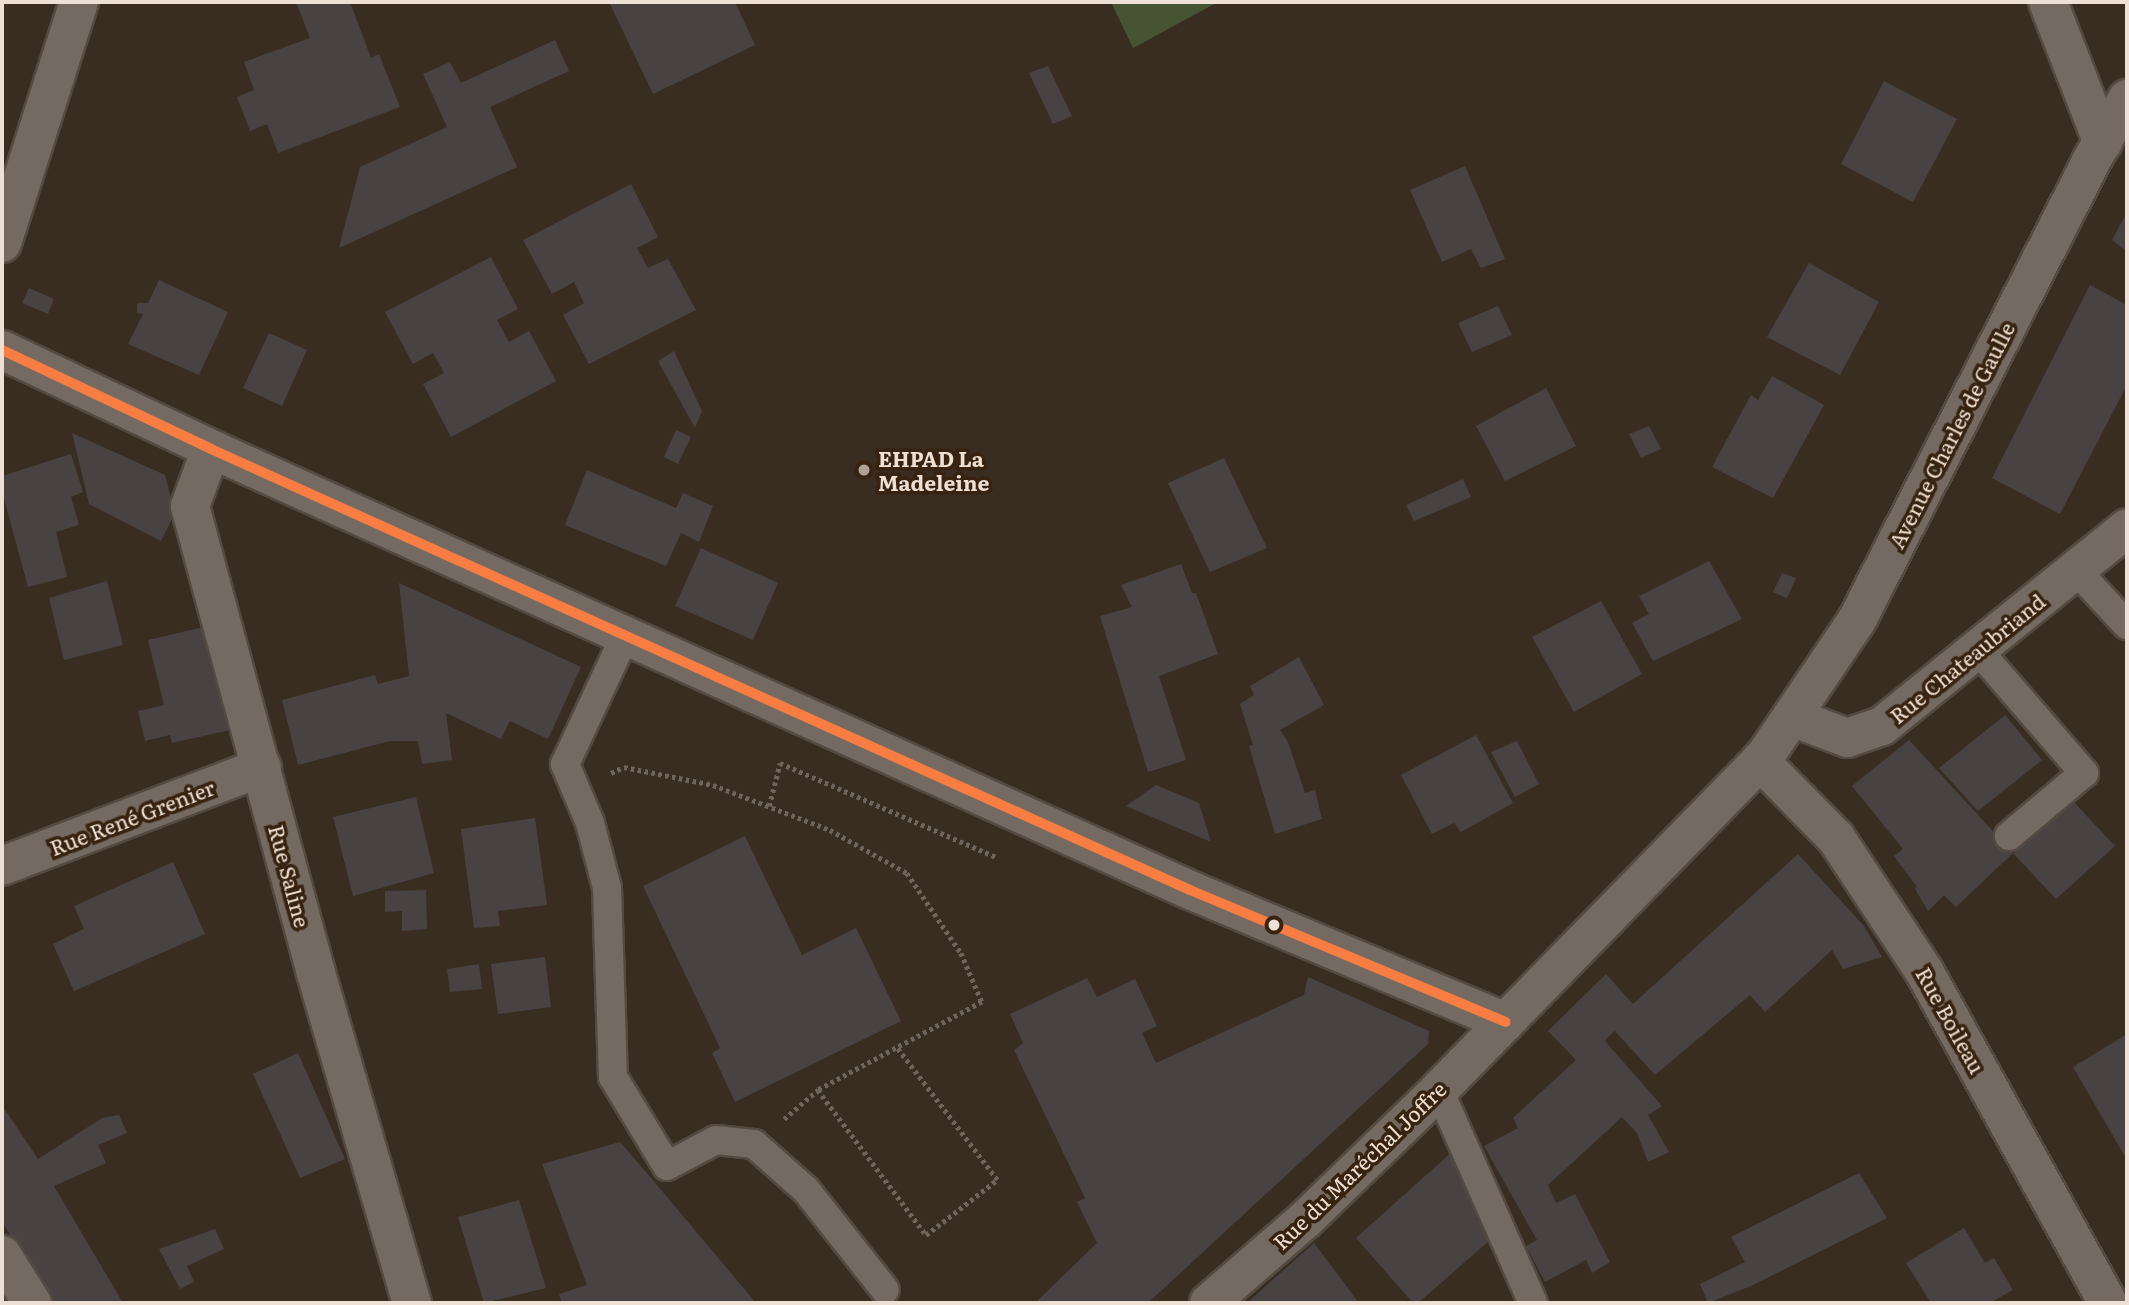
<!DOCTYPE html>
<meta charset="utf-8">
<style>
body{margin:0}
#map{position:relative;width:2129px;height:1305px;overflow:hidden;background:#392d22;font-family:Literata,serif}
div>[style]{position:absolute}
.green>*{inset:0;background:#465434}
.building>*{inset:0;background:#484242}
.path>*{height:4.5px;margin-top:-2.25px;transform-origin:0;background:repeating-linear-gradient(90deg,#6e655e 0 3.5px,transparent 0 7px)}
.roads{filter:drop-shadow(2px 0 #544a41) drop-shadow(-2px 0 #544a41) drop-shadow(0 2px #544a41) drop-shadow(0 -2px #544a41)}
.lane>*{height:28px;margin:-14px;padding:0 14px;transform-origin:14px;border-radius:14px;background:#746a62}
.street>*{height:38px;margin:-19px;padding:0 19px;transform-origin:19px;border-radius:19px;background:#746a62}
.secondary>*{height:38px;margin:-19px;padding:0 19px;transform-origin:19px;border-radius:19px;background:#746a62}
.bus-1>*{height:10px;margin:-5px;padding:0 5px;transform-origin:5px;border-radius:5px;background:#f77d43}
.dots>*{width:19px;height:19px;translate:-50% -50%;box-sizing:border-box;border:4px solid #37230f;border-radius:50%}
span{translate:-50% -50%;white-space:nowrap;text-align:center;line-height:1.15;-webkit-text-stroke:7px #37230f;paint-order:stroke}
.street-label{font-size:21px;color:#eee0d4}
.poi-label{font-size:21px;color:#eee0d4;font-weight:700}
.left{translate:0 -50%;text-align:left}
.frame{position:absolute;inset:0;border:4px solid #eee0d4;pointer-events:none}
</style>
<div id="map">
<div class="green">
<div style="clip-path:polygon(1111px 2px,1218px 2px,1133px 48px)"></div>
</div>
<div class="building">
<div style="clip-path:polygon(296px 2px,350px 2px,371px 58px,379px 54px,400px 107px,278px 153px,267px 124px,250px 131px,237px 97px,254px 90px,244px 62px,310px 38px)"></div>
<div style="clip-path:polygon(609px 2px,735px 2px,755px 45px,653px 94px)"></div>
<div style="clip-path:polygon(555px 40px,569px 71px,490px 107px,517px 167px,339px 248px,360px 167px,447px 127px,423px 74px,450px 62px,461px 83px)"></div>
<div style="clip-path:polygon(1048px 66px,1072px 116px,1053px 124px,1029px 73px)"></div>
<div style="clip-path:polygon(1884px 81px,1957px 119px,1913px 202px,1841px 164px)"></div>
<div style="clip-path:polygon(1465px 166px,1505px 259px,1481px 268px,1471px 249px,1442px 262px,1410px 190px)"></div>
<div style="clip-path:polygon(631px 184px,658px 237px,637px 248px,648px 268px,668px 259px,696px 310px,589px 364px,563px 315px,584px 303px,574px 282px,552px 294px,523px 240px)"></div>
<div style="clip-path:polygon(2127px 212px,2127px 252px,2112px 240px)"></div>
<div style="clip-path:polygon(491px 257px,518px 309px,497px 320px,509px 342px,529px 331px,556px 381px,451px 437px,423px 384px,444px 373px,433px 353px,413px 364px,385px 312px)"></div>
<div style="clip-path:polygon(1809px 263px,1879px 302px,1840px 375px,1767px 337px)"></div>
<div style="clip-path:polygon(159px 280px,228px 312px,199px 375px,128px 344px,143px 314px,137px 313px,137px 303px,148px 303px)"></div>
<div style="clip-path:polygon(2090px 285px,2127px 305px,2127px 385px,2060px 514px,1992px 478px)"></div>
<div style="clip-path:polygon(29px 288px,54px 299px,48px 314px,22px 303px)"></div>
<div style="clip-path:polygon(1498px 306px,1512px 335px,1472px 352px,1458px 323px)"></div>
<div style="clip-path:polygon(269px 333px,307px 350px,282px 406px,243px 388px)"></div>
<div style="clip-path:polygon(674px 351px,702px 411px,695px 428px,658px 361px)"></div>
<div style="clip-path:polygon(1772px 376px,1824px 405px,1773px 498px,1712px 467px,1751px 395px,1758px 400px)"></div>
<div style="clip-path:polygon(1546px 388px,1576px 446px,1505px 481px,1476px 426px)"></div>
<div style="clip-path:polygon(1649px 426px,1661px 449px,1641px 458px,1629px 434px)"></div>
<div style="clip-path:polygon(676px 430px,691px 437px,678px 464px,664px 457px)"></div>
<div style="clip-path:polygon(72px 433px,165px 475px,175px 513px,161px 541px,89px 504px)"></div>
<div style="clip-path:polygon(71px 454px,83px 492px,71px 497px,79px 525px,56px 532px,67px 577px,28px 587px,2px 491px,2px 476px)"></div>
<div style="clip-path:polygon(1224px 458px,1267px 548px,1210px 572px,1168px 483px)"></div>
<div style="clip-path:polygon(587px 470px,676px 508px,683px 493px,713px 506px,699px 542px,681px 533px,666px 566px,565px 525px)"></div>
<div style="clip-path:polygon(1463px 479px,1471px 497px,1414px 521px,1406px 505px)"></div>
<div style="clip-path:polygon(701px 548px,778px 583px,753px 640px,675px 606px)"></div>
<div style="clip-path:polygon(1709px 561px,1742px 619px,1653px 661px,1632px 623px,1649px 614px,1639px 596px)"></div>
<div style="clip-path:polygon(1181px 564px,1192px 593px,1196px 593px,1218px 654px,1159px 676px,1186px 760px,1148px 772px,1100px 616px,1132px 607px,1121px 585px)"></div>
<div style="clip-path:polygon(1782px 573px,1796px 578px,1787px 598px,1773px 592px)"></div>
<div style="clip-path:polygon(107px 581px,123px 645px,64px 660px,49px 598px)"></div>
<div style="clip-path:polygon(399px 583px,581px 667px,548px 739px,510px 721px,501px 739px,446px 713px,452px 760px,422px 764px,418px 741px,390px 741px,298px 765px,282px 700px,375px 675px,378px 684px,409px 676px)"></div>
<div style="clip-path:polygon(1601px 601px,1642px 674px,1574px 712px,1532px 637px)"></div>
<div style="clip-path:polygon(204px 627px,230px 730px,172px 743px,170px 735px,145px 741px,138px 711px,164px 705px,148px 640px)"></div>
<div style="clip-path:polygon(1299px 657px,1324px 705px,1280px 730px,1288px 742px,1305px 793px,1315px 790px,1322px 819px,1275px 834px,1249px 746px,1253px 745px,1240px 704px,1254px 695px,1250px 686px)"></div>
<div style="clip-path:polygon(2005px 715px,2042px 760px,1978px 811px,1939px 768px)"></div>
<div style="clip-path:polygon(1476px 735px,1513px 803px,1461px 832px,1454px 823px,1432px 834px,1401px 775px)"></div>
<div style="clip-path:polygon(1909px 740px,2013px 853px,1956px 907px,1944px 895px,1928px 911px,1915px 889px,1917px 887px,1894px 856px,1903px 849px,1852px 786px)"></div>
<div style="clip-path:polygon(1517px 741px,1539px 784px,1515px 797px,1491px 752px)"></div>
<div style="clip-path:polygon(1156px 785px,1199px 803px,1211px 842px,1126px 806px)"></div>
<div style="clip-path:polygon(416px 797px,434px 873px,353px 896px,333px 817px)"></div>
<div style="clip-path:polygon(2072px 800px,2115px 846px,2056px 899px,2013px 853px)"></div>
<div style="clip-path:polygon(535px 818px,547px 905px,498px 911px,500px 926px,474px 928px,461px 829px)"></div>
<div style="clip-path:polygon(745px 836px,802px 955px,856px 928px,901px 1021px,735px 1102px,712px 1053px,720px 1048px,643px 886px)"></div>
<div style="clip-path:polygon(1798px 854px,1864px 926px,1882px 957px,1843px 969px,1832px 950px,1765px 1012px,1750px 995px,1655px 1075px,1615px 1031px,1608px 1037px,1605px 1041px,1662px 1106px,1648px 1115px,1669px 1152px,1648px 1162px,1637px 1133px,1622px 1117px,1548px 1185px,1556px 1203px,1575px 1194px,1610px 1262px,1592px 1273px,1586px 1260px,1545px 1282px,1526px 1246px,1537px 1240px,1484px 1146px,1518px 1128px,1513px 1118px,1576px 1060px,1548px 1031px,1606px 974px,1633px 1004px)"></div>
<div style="clip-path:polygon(173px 862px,205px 934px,74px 991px,53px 944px,84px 929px,74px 906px)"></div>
<div style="clip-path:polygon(426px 890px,427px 929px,402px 931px,402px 911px,385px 912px,385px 891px)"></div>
<div style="clip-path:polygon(545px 957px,551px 1007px,498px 1014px,491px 964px)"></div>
<div style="clip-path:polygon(479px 964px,482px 989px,450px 992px,447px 969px)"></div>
<div style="clip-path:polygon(1308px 977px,1429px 1031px,1428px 1044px,1148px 1303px,1035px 1303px,1097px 1243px,1077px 1202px,1085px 1198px,1014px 1050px,1023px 1043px,1010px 1014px,1087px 978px,1097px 997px,1135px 979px,1157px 1026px,1142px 1033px,1156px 1063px,1304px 995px)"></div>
<div style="clip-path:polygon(2127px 1034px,2127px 1160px,2073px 1067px)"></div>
<div style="clip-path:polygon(298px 1053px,345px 1159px,300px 1178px,253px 1074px)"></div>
<div style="clip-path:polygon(2px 1105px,38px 1159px,102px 1118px,119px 1115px,127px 1133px,98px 1145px,106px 1163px,54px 1186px,123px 1303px,47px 1303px,52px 1299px,2px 1222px)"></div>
<div style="clip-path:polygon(620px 1142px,652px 1179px,756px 1303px,562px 1303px,559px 1294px,587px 1285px,542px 1164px)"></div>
<div style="clip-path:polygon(1454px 1150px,1490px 1240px,1418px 1303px,1413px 1303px,1356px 1238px)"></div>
<div style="clip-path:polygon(1859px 1173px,1887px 1218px,1751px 1286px,1708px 1303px,1700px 1284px,1745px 1262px,1731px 1237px)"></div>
<div style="clip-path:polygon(519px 1200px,546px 1288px,484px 1303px,458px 1217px)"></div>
<div style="clip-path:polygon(1964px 1228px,1985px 1263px,1994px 1258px,2013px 1290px,1990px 1303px,1931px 1303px,1906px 1263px)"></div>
<div style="clip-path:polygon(215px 1229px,224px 1249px,187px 1266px,194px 1282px,180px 1289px,159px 1249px)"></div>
<div style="clip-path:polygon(1314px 1243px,1359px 1303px,1247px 1303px)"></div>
</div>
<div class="path">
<div style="left:611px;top:773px;width:14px;rotate:-25deg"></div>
<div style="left:624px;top:767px;width:91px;rotate:11.4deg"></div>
<div style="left:713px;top:785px;width:125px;rotate:21deg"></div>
<div style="left:830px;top:830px;width:88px;rotate:29.2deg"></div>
<div style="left:907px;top:873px;width:97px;rotate:56deg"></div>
<div style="left:961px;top:953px;width:53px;rotate:66.8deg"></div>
<div style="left:982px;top:1002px;width:186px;rotate:151.8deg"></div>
<div style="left:818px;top:1090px;width:181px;rotate:53.3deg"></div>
<div style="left:926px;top:1235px;width:90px;rotate:-37.8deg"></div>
<div style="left:997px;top:1180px;width:166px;rotate:-127.1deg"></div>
<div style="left:769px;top:806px;width:44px;rotate:-75.7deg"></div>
<div style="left:780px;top:763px;width:236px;rotate:23.5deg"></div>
<div style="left:784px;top:1119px;width:45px;rotate:-40.5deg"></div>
</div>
<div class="roads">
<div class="lane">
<div style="left:2076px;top:570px;width:75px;rotate:47.2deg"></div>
<div style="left:626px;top:634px;width:144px;rotate:115.1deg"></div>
<div style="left:565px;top:764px;width:64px;rotate:67deg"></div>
<div style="left:590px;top:823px;width:67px;rotate:75.3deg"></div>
<div style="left:607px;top:888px;width:189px;rotate:88.2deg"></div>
<div style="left:613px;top:1077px;width:104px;rotate:58.8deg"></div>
<div style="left:667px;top:1166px;width:55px;rotate:-28deg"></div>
<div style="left:716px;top:1140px;width:38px;rotate:6deg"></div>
<div style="left:754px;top:1144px;width:69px;rotate:41.5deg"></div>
<div style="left:806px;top:1190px;width:127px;rotate:51.7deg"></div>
<div style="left:1977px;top:649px;width:164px;rotate:49.2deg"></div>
<div style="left:2084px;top:773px;width:98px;rotate:140deg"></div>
<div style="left:1439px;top:1090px;width:233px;rotate:66.2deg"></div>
</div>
<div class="street">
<div style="left:2048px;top:2px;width:151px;rotate:68.7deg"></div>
<div style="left:2px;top:243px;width:253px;rotate:-72.3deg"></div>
<div style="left:2px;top:350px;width:231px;rotate:25.3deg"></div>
<div style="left:211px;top:449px;width:1074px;rotate:24.25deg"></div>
<div style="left:1190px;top:890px;width:342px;rotate:22.7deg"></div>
<div style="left:211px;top:449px;width:61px;rotate:110.2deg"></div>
<div style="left:190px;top:506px;width:484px;rotate:74.9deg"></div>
<div style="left:316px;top:973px;width:344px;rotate:73.8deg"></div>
<div style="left:1792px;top:717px;width:59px;rotate:20.9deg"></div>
<div style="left:1847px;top:738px;width:37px;rotate:-19deg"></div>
<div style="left:1882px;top:726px;width:315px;rotate:-38.9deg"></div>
<div style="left:1760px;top:761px;width:108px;rotate:45.4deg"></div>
<div style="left:1836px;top:838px;width:159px;rotate:56.5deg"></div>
<div style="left:1924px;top:971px;width:380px;rotate:61deg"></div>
<div style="left:2px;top:866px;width:278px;rotate:-20.8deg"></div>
<div style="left:2px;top:1255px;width:57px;rotate:58deg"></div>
</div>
<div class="secondary">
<div style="left:1209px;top:1303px;width:128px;rotate:-40.9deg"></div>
<div style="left:1306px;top:1219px;width:185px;rotate:-44.1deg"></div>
<div style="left:1439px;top:1090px;width:467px;rotate:-45.7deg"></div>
<div style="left:1765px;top:756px;width:164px;rotate:-55.9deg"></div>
<div style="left:1857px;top:620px;width:521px;rotate:-62.94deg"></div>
<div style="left:2094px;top:156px;width:66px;rotate:-59.9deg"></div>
</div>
</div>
<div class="bus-1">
<div style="left:2px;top:350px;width:231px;rotate:25.3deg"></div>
<div style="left:211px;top:449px;width:1074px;rotate:24.25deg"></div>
<div style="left:1190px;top:890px;width:342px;rotate:22.7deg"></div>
</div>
<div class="dots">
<div style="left:864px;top:470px;background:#afa196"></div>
<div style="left:1274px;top:925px;background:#eee0d4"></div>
</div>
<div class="street-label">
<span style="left:1951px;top:435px;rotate:-63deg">Avenue Charles de Gaulle</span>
<span style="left:1967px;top:658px;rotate:-39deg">Rue Chateaubriand</span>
<span style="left:132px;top:817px;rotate:-21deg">Rue René Grenier</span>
<span style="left:290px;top:876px;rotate:75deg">Rue Saline</span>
<span style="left:1951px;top:1020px;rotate:61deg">Rue Boileau</span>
<span style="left:1359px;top:1165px;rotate:-44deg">Rue du Maréchal Joffre</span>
</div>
<div class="poi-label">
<span class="left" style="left:878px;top:470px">EHPAD La<br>Madeleine</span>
</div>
<div class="frame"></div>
</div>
